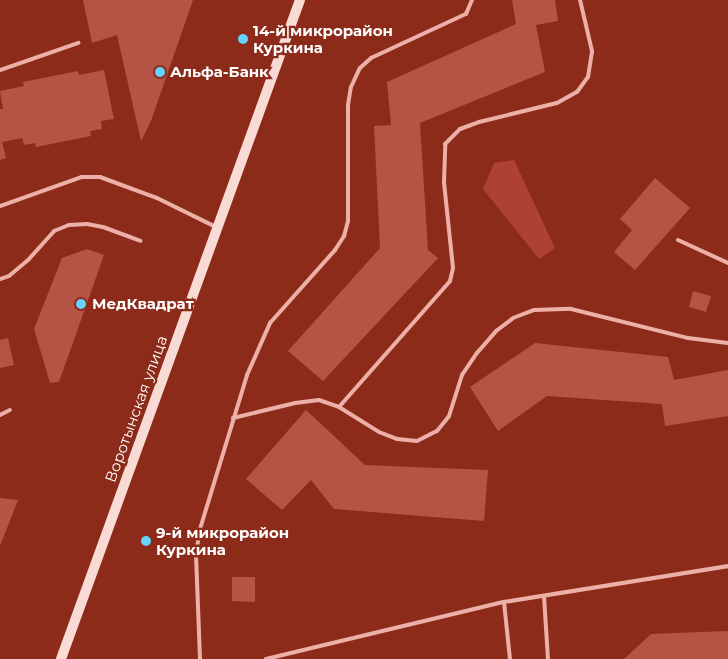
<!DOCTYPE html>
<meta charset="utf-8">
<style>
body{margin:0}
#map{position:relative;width:728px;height:659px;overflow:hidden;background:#8d2b1b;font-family:Montserrat,sans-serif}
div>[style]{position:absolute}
.green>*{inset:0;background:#ad4132}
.building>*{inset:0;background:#b55344}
.lane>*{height:4px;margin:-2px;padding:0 2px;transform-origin:2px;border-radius:2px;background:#edb0a8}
.secondary>*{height:10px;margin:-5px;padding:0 5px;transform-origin:5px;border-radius:5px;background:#fadad5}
.dots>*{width:14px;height:14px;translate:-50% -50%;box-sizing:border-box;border:2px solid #8d2b1b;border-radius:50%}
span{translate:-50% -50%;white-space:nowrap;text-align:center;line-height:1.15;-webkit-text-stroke:4.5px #8d2b1b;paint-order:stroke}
.poi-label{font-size:15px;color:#fff;font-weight:700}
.left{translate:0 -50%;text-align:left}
.street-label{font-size:15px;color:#fff}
</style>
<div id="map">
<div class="green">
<div style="clip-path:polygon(514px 160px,555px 248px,539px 259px,483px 189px,494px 163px)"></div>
</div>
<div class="building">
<div style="clip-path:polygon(83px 0,193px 0,151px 121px,141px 141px,117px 35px,92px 43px)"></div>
<div style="clip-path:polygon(512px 0,555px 0,558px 21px,536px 25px,545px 72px,420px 123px,428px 250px,438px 258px,323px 381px,288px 351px,380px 248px,374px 126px,391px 125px,387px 82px,516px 24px)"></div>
<div style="clip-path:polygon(104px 70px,114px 119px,101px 121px,102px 129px,90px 131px,91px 136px,36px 147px,35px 143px,24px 145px,22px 138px,2px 142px,6px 158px,0 160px,0 109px,3px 109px,0 91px,24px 86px,23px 82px,78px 71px,79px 75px)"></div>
<div style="clip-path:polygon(655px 178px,690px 208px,635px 270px,614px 252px,632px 230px,620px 219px)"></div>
<div style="clip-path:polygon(87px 249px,104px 255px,59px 382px,50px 383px,34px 329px,62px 258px)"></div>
<div style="clip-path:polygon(693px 291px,711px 296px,706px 312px,689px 307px)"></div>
<div style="clip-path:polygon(8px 338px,14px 365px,0 368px,0 340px)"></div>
<div style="clip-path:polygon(535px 343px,668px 357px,674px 380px,728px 370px,728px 416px,665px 426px,662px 404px,547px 396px,498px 431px,470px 387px)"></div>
<div style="clip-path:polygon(306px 410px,365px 465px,488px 470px,484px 521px,334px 509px,311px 480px,282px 510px,246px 479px)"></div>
<div style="clip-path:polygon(0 498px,18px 500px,0 546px)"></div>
<div style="clip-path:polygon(232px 577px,255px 577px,255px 602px,232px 601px)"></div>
<div style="clip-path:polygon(728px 631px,728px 659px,624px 659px,651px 634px)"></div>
</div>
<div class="lane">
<div style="left:0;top:70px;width:83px;rotate:-19.1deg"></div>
<div style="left:0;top:206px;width:87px;rotate:-19.5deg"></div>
<div style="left:82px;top:177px;width:18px"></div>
<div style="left:100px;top:177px;width:61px;rotate:20.2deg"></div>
<div style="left:157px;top:198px;width:66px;rotate:26.2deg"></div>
<div style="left:678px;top:240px;width:55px;rotate:24.7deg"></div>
<div style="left:0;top:279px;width:9px;rotate:-18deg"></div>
<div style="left:9px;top:276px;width:26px;rotate:-40deg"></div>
<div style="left:29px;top:259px;width:38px;rotate:-48deg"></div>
<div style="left:54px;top:231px;width:16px;rotate:-22deg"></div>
<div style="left:69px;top:225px;width:18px;rotate:-3deg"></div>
<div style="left:87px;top:224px;width:16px;rotate:11deg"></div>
<div style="left:103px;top:227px;width:40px;rotate:20.2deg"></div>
<div style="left:339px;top:407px;width:168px;rotate:-48.6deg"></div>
<div style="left:450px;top:281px;width:13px;rotate:-77deg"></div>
<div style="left:453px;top:268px;width:86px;rotate:-96deg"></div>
<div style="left:444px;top:182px;width:38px;rotate:-88deg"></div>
<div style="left:445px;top:144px;width:21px;rotate:-45deg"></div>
<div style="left:460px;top:129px;width:20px;rotate:-20deg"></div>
<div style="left:479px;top:122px;width:80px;rotate:-13.7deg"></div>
<div style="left:557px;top:103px;width:23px;rotate:-29deg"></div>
<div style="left:577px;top:92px;width:19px;rotate:-54deg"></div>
<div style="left:588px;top:77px;width:26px;rotate:-81deg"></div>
<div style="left:592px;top:51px;width:52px;rotate:-103.2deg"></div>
<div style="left:0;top:415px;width:11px;rotate:-27deg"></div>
<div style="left:233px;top:418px;width:64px;rotate:-13.6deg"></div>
<div style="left:295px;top:403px;width:24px;rotate:-7deg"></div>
<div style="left:319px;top:400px;width:21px;rotate:19deg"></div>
<div style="left:339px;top:407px;width:47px;rotate:32deg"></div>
<div style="left:379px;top:432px;width:19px;rotate:21deg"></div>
<div style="left:397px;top:439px;width:20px;rotate:6deg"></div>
<div style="left:417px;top:441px;width:22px;rotate:-27deg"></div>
<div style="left:437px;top:431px;width:19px;rotate:-51deg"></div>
<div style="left:449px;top:416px;width:43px;rotate:-72.4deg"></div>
<div style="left:462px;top:375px;width:27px;rotate:-56deg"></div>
<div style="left:477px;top:353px;width:29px;rotate:-49deg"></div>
<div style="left:496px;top:331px;width:21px;rotate:-37deg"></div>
<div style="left:513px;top:318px;width:22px;rotate:-21deg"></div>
<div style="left:534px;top:310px;width:37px;rotate:-2deg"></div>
<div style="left:571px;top:309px;width:121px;rotate:13.9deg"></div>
<div style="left:688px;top:338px;width:40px;rotate:7.1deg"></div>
<div style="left:544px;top:596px;width:63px;rotate:86.4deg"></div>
<div style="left:504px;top:602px;width:57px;rotate:84deg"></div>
<div style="left:200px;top:659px;width:105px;rotate:-92.2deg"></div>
<div style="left:196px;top:554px;width:25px;rotate:-81deg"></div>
<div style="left:200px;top:529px;width:161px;rotate:-73deg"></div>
<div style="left:247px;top:375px;width:57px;rotate:-66.1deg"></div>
<div style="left:270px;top:323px;width:98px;rotate:-48.3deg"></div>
<div style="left:335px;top:250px;width:17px;rotate:-57deg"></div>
<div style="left:344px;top:236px;width:16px;rotate:-75deg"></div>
<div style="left:348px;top:221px;width:116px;rotate:-90deg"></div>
<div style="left:348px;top:105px;width:18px;rotate:-81deg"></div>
<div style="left:351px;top:87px;width:21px;rotate:-65deg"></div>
<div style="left:360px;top:68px;width:15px;rotate:-42deg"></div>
<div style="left:371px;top:58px;width:105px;rotate:-24.9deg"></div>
<div style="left:466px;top:14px;width:15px;rotate:-67deg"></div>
<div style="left:266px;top:659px;width:245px;rotate:-13.5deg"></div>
<div style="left:504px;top:602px;width:227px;rotate:-9.1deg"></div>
</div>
<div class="secondary">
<div style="left:61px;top:659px;width:701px;rotate:-70.07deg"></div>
</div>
<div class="dots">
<div style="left:243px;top:39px;background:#65d3fe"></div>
<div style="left:160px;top:72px;background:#65d3fe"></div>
<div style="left:81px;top:304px;background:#65d3fe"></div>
<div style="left:146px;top:541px;background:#65d3fe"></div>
</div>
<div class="poi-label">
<span class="left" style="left:253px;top:39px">14-й микрорайон<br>Куркина</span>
<span class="left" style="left:170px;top:72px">Альфа-Банк</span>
<span class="left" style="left:92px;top:304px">МедКвадрат</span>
<span class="left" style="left:156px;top:541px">9-й микрорайон<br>Куркина</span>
</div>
<div class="street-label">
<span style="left:136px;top:409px;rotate:-70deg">Воротынская улица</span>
</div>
</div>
